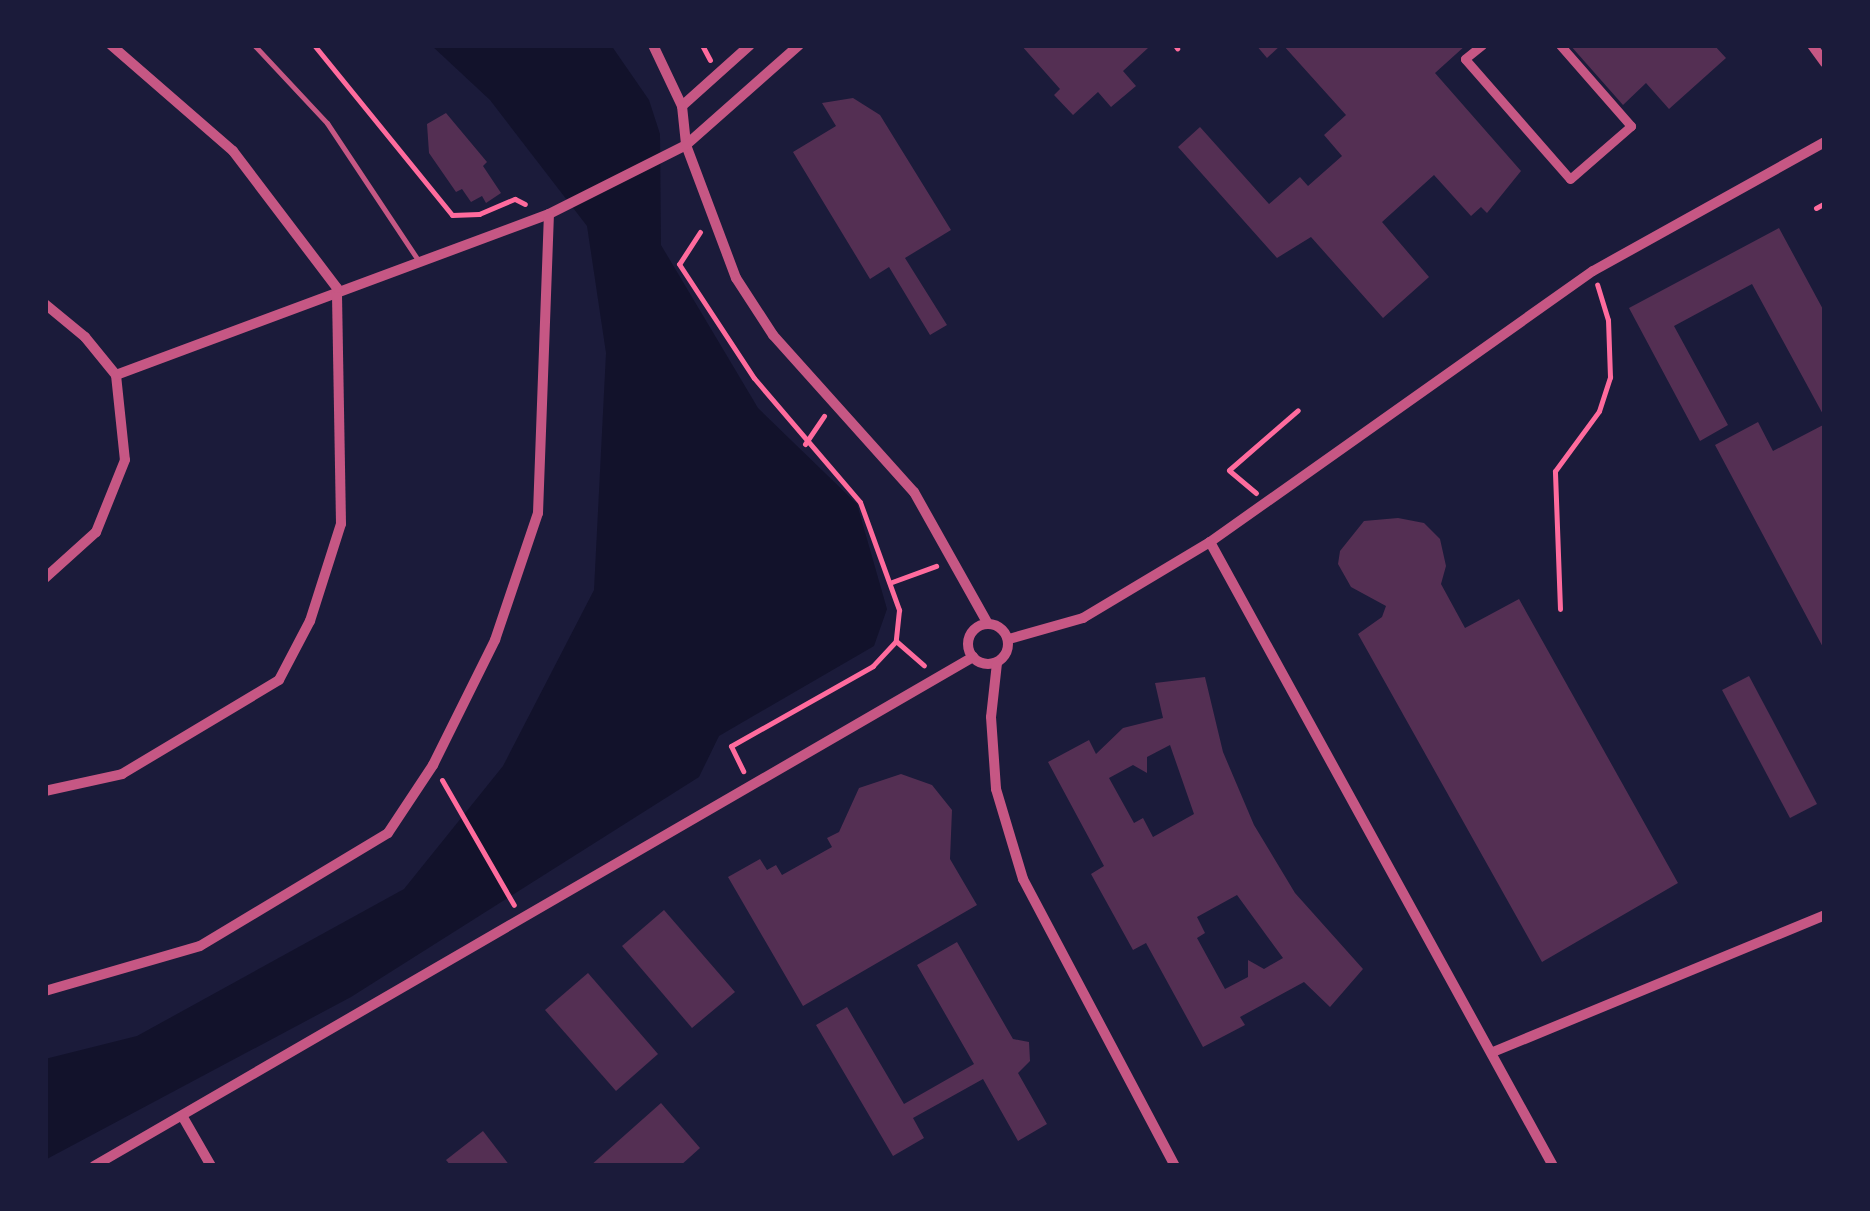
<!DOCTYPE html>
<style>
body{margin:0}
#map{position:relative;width:1870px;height:1211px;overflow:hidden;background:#1b1b3a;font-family:"Libre Baskerville",serif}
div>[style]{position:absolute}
.water>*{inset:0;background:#12122b}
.building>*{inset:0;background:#542f53}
.path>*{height:5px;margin:-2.5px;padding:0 2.5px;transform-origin:2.5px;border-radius:2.5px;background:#ff6b9d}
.service>*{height:5px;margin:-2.5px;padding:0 2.5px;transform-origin:2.5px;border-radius:2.5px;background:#c65784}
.pedestrian>*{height:9px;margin:-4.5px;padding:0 4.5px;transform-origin:4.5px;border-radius:4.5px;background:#c65784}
.minor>*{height:10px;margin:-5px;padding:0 5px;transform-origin:5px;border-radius:5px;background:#c65784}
.minor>.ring{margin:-5px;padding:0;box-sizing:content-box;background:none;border:10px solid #c65784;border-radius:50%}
span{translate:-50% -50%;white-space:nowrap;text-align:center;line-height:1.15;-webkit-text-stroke:8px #1b1b3a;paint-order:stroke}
.frame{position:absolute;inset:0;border:48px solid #1b1b3a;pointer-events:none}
</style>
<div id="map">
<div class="water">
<div style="clip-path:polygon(431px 45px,611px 45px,649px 100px,660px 134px,661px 245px,758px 408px,857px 504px,887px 609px,874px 646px,719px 736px,699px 777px,351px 997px,45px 1160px,45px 1059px,137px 1036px,404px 889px,503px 766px,594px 590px,606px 353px,587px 226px,490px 100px)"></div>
</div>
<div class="building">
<div style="clip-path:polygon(1021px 45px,1146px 45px,1148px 48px,1123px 71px,1136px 86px,1111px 107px,1098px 92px,1073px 115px,1054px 95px,1060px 89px)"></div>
<div style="clip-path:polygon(1256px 45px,1281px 45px,1267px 58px)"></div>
<div style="clip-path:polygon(1283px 45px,1466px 45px,1435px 73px,1521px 171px,1487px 213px,1481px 207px,1471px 216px,1434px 175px,1382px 222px,1429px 277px,1383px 318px,1311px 237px,1277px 258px,1178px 147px,1200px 127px,1269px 204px,1300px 177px,1308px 186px,1342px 156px,1324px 135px,1346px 115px)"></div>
<div style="clip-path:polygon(1570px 45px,1714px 45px,1726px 58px,1669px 109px,1646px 83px,1623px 105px)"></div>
<div style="clip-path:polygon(853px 98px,880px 115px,951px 230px,905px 258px,947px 325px,930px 335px,889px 267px,870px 279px,793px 152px,836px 126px,822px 103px)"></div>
<div style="clip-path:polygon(446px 113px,487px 162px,483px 166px,501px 193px,486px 203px,482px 196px,471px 202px,462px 189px,456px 192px,429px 153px,427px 124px)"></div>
<div style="clip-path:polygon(1779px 228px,1825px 313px,1825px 418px,1752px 284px,1674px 326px,1728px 425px,1700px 441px,1629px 308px)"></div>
<div style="clip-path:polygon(1758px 422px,1773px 451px,1825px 424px,1825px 651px,1715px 445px)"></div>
<div style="clip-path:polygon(1398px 518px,1424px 523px,1440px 539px,1446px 566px,1441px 584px,1465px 628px,1519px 599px,1678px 883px,1542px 962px,1358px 634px,1382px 617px,1386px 606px,1351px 587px,1338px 564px,1340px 551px,1364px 521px)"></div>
<div style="clip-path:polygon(1749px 676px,1817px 804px,1790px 818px,1722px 690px)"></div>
<div style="clip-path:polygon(evenodd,1205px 677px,1223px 752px,1254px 825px,1295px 893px,1363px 969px,1330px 1007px,1304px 982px,1240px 1017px,1245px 1025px,1203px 1047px,1146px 943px,1133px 950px,1091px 874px,1104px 866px,1048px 762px,1089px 740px,1096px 754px,1123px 728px,1163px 718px,1155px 683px,1205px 677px,1170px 745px,1194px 814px,1153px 837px,1143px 818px,1134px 823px,1109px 778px,1133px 765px,1147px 773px,1147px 757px,1170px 745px,1205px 677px,1237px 895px,1283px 958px,1264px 969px,1248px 960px,1248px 977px,1225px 989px,1197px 938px,1205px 933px,1197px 917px,1237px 895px)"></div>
<div style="clip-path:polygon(901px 774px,932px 785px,952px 810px,950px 859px,977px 905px,803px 1006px,728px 877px,760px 859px,767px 870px,776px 865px,782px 875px,832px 847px,827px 838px,839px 832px,859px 788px)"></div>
<div style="clip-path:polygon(664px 910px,735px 992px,692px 1028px,622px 946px)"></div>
<div style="clip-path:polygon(957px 942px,1013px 1039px,1029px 1042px,1030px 1061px,1018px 1073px,1047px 1124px,1018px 1141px,983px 1079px,913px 1118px,924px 1138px,893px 1156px,816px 1025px,847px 1007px,904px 1104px,974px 1064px,917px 965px)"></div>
<div style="clip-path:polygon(588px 973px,658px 1054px,616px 1091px,545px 1010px)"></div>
<div style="clip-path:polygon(661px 1103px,700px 1148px,680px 1166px,590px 1166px)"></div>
<div style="clip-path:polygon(483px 1131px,510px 1166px,451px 1166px,446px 1160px)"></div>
</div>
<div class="path">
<div style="left:314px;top:45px;width:219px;rotate:50.9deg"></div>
<div style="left:452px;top:215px;width:27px;rotate:-2deg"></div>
<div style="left:479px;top:214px;width:39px;rotate:-23deg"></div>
<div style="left:515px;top:199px;width:11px;rotate:27deg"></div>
<div style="left:702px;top:45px;width:17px;rotate:62deg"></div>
<div style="left:1175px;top:45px;width:4px;rotate:56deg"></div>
<div style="left:1816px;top:208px;width:10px;rotate:-29deg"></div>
<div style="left:700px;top:232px;width:38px;rotate:123deg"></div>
<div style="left:679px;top:264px;width:136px;rotate:56.7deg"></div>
<div style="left:754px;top:378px;width:163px;rotate:49.5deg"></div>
<div style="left:860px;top:502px;width:115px;rotate:70.1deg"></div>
<div style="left:899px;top:610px;width:31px;rotate:96deg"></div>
<div style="left:896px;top:641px;width:34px;rotate:133deg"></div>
<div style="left:873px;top:666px;width:163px;rotate:150.6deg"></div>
<div style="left:731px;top:746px;width:28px;rotate:64deg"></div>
<div style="left:805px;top:444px;width:34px;rotate:-56deg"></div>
<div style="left:1256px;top:493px;width:35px;rotate:-140deg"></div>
<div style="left:1229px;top:470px;width:91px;rotate:-41deg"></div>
<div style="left:892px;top:582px;width:47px;rotate:-20deg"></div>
<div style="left:1560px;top:609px;width:138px;rotate:-92.1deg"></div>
<div style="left:1555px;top:471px;width:74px;rotate:-53.7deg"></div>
<div style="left:1599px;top:411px;width:36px;rotate:-72deg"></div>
<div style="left:1610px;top:377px;width:57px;rotate:-92deg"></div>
<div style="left:1608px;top:320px;width:37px;rotate:-107deg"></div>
<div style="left:896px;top:641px;width:37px;rotate:41deg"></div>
<div style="left:442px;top:780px;width:144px;rotate:60.1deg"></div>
</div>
<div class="service">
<div style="left:254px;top:45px;width:107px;rotate:46.9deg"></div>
<div style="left:327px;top:123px;width:164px;rotate:56.4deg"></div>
</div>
<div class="pedestrian">
<div style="left:1482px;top:45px;width:22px;rotate:141deg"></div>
<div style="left:1465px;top:59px;width:159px;rotate:48.8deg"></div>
<div style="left:1570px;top:179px;width:81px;rotate:-41deg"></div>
<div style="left:1631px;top:126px;width:108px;rotate:-131.2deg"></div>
</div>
<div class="minor">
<div style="left:653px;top:45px;width:68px;rotate:64.6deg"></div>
<div style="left:682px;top:106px;width:39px;rotate:84deg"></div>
<div style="left:686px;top:145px;width:142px;rotate:69.4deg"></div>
<div style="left:736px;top:278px;width:68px;rotate:57deg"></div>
<div style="left:773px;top:335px;width:211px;rotate:48.1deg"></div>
<div style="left:914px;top:492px;width:151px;rotate:60.7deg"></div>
<div style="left:1812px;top:45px;width:22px;rotate:54deg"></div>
<div style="left:682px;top:106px;width:91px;rotate:-41.9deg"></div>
<div style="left:45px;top:304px;width:52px;rotate:39.5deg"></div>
<div style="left:85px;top:337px;width:49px;rotate:50.8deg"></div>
<div style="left:116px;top:375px;width:85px;rotate:84deg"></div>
<div style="left:125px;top:460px;width:78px;rotate:111.9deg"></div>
<div style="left:96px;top:532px;width:69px;rotate:138deg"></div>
<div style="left:116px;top:375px;width:462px;rotate:-20.4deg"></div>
<div style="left:549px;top:214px;width:153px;rotate:-26.7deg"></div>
<div style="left:686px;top:145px;width:151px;rotate:-41.5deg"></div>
<div style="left:1210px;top:542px;width:712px;rotate:61.2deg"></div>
<div class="ring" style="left:968px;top:624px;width:30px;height:30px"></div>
<div style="left:1009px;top:639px;width:77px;rotate:-15.8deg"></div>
<div style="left:1083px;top:618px;width:148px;rotate:-30.9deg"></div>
<div style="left:1210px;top:542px;width:469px;rotate:-35.3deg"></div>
<div style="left:1593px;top:271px;width:265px;rotate:-29.1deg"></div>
<div style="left:997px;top:663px;width:54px;rotate:96.3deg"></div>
<div style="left:991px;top:717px;width:72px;rotate:86deg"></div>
<div style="left:996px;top:789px;width:94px;rotate:73.3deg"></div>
<div style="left:1023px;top:879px;width:325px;rotate:62.1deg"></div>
<div style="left:45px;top:791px;width:79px;rotate:-12.4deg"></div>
<div style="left:122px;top:774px;width:183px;rotate:-30.9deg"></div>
<div style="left:279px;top:680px;width:67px;rotate:-62.3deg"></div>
<div style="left:310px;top:621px;width:102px;rotate:-72.3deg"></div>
<div style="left:341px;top:524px;width:236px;rotate:-91deg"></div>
<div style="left:337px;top:288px;width:172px;rotate:-127.2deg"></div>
<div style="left:233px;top:151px;width:162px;rotate:-139deg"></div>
<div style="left:45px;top:991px;width:161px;rotate:-16.2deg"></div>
<div style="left:200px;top:946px;width:219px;rotate:-31deg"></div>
<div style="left:388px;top:833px;width:82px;rotate:-56.5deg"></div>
<div style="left:433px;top:765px;width:140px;rotate:-63.6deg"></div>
<div style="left:495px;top:640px;width:134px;rotate:-71.3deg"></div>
<div style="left:538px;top:513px;width:299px;rotate:-87.9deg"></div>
<div style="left:1493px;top:1052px;width:359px;rotate:-22.4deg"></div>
<div style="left:184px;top:1119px;width:54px;rotate:60.1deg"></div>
<div style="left:94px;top:1166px;width:1016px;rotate:-30.07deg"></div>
</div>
<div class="frame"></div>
</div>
